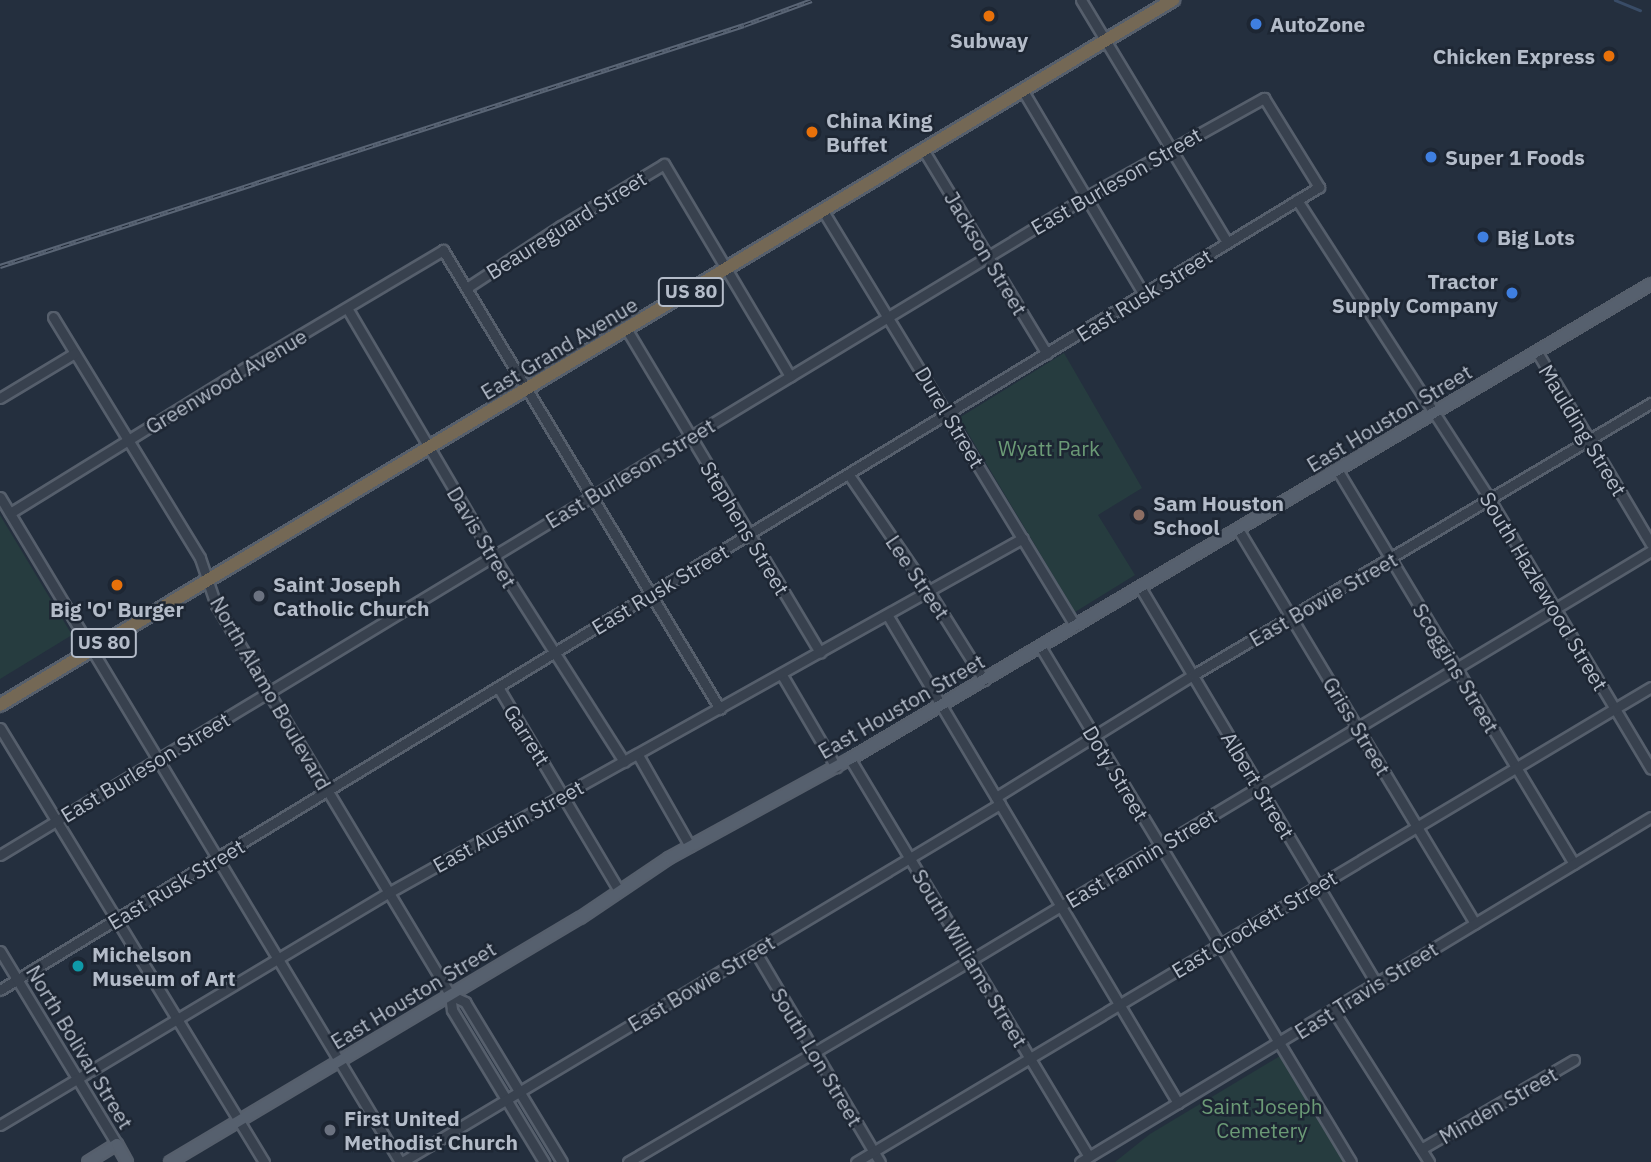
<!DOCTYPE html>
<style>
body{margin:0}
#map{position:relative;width:1651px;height:1162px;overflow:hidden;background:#242f3e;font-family:"IBM Plex Sans",sans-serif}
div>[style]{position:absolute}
.green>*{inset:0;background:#263c3f}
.stream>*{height:2.5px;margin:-1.25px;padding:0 1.25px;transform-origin:1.25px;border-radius:1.25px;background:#394c67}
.roads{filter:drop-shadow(2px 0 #565f6c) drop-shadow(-2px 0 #565f6c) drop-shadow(0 2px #565f6c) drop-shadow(0 -2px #565f6c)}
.minor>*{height:9px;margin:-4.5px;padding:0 4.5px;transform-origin:4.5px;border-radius:4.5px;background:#38414e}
.major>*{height:10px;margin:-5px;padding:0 5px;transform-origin:5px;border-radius:5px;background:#56606e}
.highway>*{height:12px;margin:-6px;padding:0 6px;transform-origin:6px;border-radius:6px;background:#746855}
.rail>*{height:5px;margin-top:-2.5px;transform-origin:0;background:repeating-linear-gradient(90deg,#1d2633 0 8px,#5a6575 0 16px);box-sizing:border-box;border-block:2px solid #5a6575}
.dots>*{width:19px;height:19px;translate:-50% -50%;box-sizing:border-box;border:4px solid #1d2633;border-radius:50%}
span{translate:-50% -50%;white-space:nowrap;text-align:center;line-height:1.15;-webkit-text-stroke:5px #1d2633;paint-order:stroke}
.shield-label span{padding:2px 5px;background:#1d2633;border:2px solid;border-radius:5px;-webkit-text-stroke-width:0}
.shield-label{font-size:19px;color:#b4bcc9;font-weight:700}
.poi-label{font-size:21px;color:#b4bcc9;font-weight:700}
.left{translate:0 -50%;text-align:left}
.right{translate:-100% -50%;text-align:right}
.street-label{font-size:21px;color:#b4bcc9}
.park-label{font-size:21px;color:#6b9a76}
</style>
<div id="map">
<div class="green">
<div style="clip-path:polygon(1064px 353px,1142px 488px,1098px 515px,1135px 575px,1075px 612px,959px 418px)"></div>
<div style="clip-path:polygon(0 515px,72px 635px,0 679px)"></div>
<div style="clip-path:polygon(1280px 1056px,1344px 1162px,1115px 1162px,1150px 1134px)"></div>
</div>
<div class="stream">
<div style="left:1615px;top:0;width:27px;rotate:22deg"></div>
</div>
<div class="roads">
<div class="minor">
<div style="left:1081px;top:0;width:283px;rotate:58.9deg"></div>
<div style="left:1023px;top:91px;width:237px;rotate:59.3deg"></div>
<div style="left:924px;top:151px;width:237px;rotate:58.8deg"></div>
<div style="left:1297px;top:200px;width:357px;rotate:57.2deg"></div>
<div style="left:1490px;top:500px;width:313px;rotate:59.1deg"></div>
<div style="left:823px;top:211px;width:485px;rotate:58.7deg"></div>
<div style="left:468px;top:287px;width:111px;rotate:-33.3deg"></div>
<div style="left:561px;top:226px;width:120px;rotate:-31deg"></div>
<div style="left:664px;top:164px;width:247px;rotate:59.3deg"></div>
<div style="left:347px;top:308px;width:288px;rotate:59.5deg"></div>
<div style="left:493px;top:556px;width:244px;rotate:57.5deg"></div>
<div style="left:53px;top:317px;width:282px;rotate:58.6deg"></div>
<div style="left:200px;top:558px;width:50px;rotate:71.2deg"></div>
<div style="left:216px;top:605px;width:455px;rotate:59deg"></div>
<div style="left:450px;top:995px;width:15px;rotate:82deg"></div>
<div style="left:452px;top:1010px;width:178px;rotate:58.8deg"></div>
<div style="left:627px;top:330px;width:376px;rotate:59.1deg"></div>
<div style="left:1537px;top:352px;width:223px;rotate:59.3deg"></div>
<div style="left:0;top:398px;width:87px;rotate:-31deg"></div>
<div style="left:1338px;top:471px;width:458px;rotate:59deg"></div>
<div style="left:849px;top:475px;width:142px;rotate:55.6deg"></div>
<div style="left:929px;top:592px;width:104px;rotate:58deg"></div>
<div style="left:0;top:497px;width:776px;rotate:58.97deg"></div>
<div style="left:10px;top:513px;width:286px;rotate:-31.7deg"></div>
<div style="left:253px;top:363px;width:221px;rotate:-30.7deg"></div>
<div style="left:443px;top:250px;width:536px;rotate:58.89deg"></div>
<div style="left:1238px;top:529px;width:460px;rotate:59deg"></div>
<div style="left:1140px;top:587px;width:461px;rotate:59.2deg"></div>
<div style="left:888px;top:616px;width:567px;rotate:59.23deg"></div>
<div style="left:1040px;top:646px;width:602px;rotate:58.92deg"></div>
<div style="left:782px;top:675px;width:107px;rotate:59.6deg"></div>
<div style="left:498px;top:687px;width:237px;rotate:59.3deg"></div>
<div style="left:0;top:728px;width:508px;rotate:58.69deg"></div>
<div style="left:638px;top:755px;width:105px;rotate:60.3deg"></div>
<div style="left:850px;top:759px;width:464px;rotate:59deg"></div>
<div style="left:996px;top:797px;width:232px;rotate:-31.8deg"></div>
<div style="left:1193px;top:675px;width:533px;rotate:-30.71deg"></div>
<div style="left:0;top:855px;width:1270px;rotate:-31.21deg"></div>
<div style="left:1086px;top:197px;width:204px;rotate:-29.1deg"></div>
<div style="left:1264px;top:98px;width:105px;rotate:58.3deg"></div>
<div style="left:1319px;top:187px;width:1544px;rotate:148.67deg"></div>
<div style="left:0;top:951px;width:226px;rotate:58.8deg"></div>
<div style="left:755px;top:951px;width:245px;rotate:59.4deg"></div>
<div style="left:450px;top:995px;width:17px;rotate:25deg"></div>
<div style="left:465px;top:1002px;width:187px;rotate:58.8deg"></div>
<div style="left:1333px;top:1010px;width:180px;rotate:57.7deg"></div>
<div style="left:0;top:1125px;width:452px;rotate:-30.9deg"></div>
<div style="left:388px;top:893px;width:727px;rotate:-29.21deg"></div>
<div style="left:1421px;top:1149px;width:177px;rotate:-30.2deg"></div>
<div style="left:402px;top:1162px;width:697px;rotate:-30.91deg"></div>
<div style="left:628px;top:1162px;width:398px;rotate:-30.5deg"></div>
<div style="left:971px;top:960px;width:794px;rotate:-31.03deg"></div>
<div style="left:856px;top:1162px;width:926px;rotate:-30.86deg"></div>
<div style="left:1080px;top:1162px;width:667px;rotate:-31.14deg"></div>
</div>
<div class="major">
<div style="left:88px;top:1162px;width:34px;rotate:-32deg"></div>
<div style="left:117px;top:1144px;width:21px;rotate:61deg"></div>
<div style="left:170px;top:1162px;width:477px;rotate:-30.8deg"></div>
<div style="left:580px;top:918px;width:107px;rotate:-34deg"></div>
<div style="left:669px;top:858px;width:206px;rotate:-28.7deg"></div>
<div style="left:850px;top:759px;width:931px;rotate:-30.67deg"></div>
</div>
<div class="highway">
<div style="left:0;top:705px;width:1369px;rotate:-31.01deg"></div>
</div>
</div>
<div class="rail">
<div style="left:0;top:266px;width:782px;rotate:-17.95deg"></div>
<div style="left:744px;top:25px;width:72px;rotate:-20.2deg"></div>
</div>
<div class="dots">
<div style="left:989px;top:16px;background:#e8710a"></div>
<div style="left:1256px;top:24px;background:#3f7fe0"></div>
<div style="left:1609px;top:56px;background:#e8710a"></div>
<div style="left:812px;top:132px;background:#e8710a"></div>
<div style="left:1431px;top:157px;background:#3f7fe0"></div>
<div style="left:1483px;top:237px;background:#3f7fe0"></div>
<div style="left:1512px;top:293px;background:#3f7fe0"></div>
<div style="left:1139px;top:515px;background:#8d6e63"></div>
<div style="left:117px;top:585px;background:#e8710a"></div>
<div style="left:259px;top:596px;background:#6b7280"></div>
<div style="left:78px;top:966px;background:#0f9aa8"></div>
<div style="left:330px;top:1130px;background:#6b7280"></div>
</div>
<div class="shield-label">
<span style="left:691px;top:292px">US 80</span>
<span style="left:104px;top:643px">US 80</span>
</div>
<div class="poi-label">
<span class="left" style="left:1270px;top:24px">AutoZone</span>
<span style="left:989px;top:40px">Subway</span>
<span class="right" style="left:1595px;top:56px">Chicken Express</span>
<span class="left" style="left:826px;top:132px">China King<br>Buffet</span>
<span class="left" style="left:1445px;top:157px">Super 1 Foods</span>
<span class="left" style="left:1497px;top:237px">Big Lots</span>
<span class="right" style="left:1498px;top:293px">Tractor<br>Supply Company</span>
<span class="left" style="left:1153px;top:515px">Sam Houston<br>School</span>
<span class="left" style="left:273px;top:596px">Saint Joseph<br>Catholic Church</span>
<span style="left:117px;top:609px">Big 'O' Burger</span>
<span class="left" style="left:92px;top:966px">Michelson<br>Museum of Art</span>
<span class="left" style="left:344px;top:1130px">First United<br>Methodist Church</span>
</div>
<div class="street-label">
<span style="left:1116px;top:181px;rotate:-30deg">East Burleson Street</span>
<span style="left:566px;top:225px;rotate:-32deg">Beaureguard Street</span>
<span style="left:986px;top:253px;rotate:59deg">Jackson Street</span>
<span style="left:1144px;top:295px;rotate:-32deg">East Rusk Street</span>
<span style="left:559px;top:348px;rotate:-31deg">East Grand Avenue</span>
<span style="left:226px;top:381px;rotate:-31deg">Greenwood Avenue</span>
<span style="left:950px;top:417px;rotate:59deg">Durel Street</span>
<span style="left:1389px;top:418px;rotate:-31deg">East Houston Street</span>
<span style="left:1583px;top:430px;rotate:59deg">Maulding Street</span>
<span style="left:630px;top:473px;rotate:-31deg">East Burleson Street</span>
<span style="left:745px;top:528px;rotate:59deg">Stephens Street</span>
<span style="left:482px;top:537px;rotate:59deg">Davis Street</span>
<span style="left:918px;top:577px;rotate:56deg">Lee Street</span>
<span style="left:660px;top:589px;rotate:-31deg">East Rusk Street</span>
<span style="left:1544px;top:591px;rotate:59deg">South Hazlewood Street</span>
<span style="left:1323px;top:599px;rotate:-30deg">East Bowie Street</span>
<span style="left:1456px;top:668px;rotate:59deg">Scoggins Street</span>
<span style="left:271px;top:693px;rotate:60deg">North Alamo Boulevard</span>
<span style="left:901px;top:706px;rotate:-30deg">East Houston Street</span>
<span style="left:1357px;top:726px;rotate:59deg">Griss Street</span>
<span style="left:527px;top:735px;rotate:58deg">Garrett</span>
<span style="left:145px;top:767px;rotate:-31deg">East Burleson Street</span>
<span style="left:1116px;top:773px;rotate:59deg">Doty Street</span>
<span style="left:1258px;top:785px;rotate:59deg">Albert Street</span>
<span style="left:508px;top:826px;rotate:-29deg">East Austin Street</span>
<span style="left:1141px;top:858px;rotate:-31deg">East Fannin Street</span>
<span style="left:176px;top:884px;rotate:-31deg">East Rusk Street</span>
<span style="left:1254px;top:924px;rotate:-31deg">East Crockett Street</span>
<span style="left:970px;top:958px;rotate:59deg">South Williams Street</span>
<span style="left:701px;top:983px;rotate:-31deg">East Bowie Street</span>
<span style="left:1366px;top:990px;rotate:-32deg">East Travis Street</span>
<span style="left:413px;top:995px;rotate:-31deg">East Houston Street</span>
<span style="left:80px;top:1047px;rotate:59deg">North Bolivar Street</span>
<span style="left:817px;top:1057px;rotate:59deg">South Lon Street</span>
<span style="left:1498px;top:1105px;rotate:-30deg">Minden Street</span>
</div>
<div class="park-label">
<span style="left:1049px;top:448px">Wyatt Park</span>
<span style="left:1262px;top:1118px">Saint Joseph<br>Cemetery</span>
</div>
</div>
